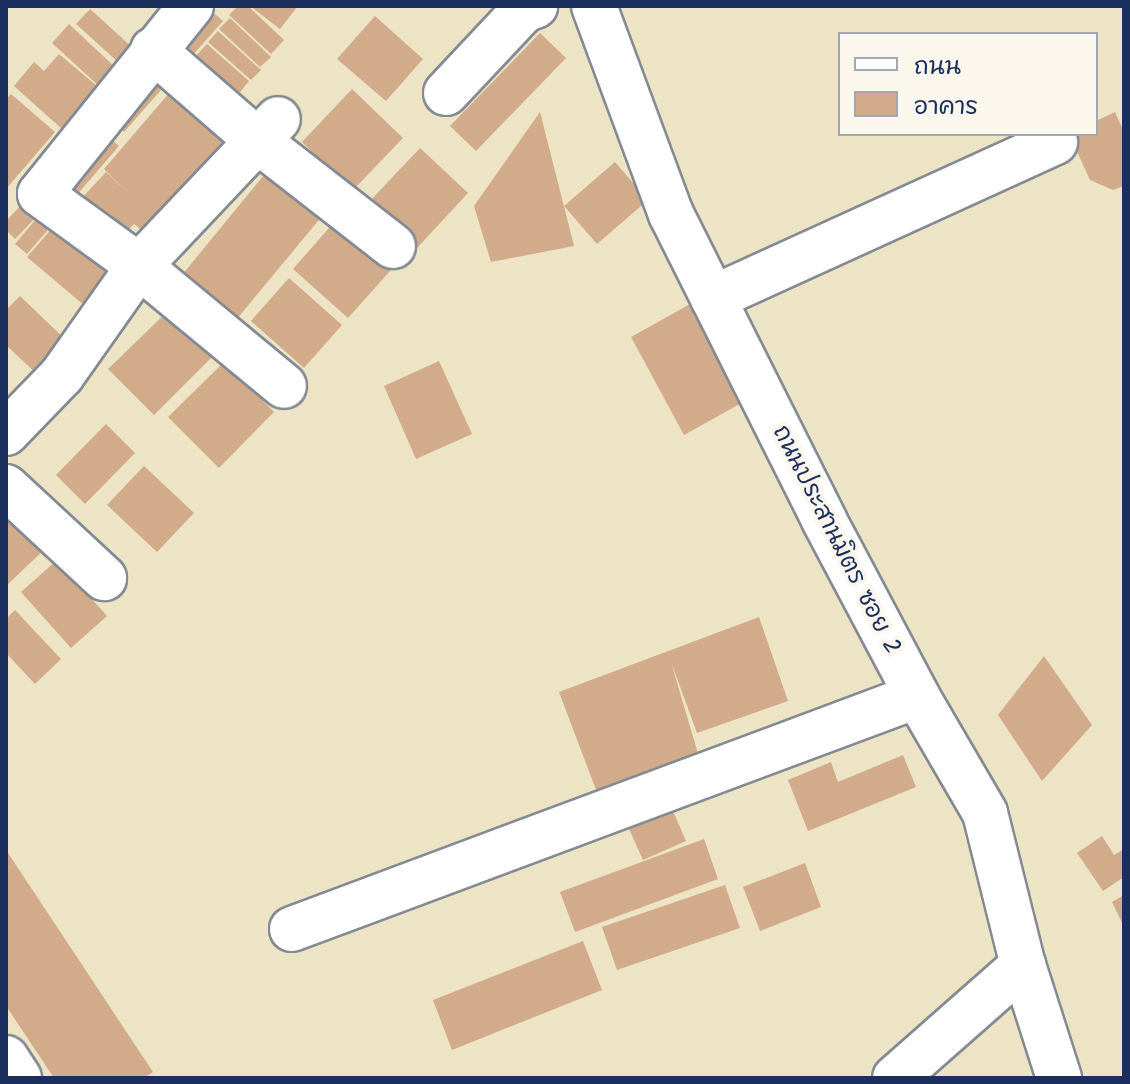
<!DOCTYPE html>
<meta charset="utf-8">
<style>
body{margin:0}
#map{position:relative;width:1130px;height:1084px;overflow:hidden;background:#ece4c5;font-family:Kalam,"Playpen Sans Thai",sans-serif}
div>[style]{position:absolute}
.building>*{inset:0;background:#d1ab8a}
.roads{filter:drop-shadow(2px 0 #848a92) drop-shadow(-2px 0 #848a92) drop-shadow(0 2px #848a92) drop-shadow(0 -2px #848a92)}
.minor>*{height:44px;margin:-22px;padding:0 22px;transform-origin:22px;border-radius:22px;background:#fff}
span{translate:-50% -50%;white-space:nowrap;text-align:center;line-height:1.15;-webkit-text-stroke:8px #fbf7ec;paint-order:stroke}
.street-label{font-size:24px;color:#1b2f5e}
.frame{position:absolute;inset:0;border:8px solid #1b2f5e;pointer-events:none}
.legend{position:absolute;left:838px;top:32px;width:260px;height:104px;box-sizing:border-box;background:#fbf7ec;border:2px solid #a1a7b3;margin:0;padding:10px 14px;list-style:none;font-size:24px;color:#1b2f5e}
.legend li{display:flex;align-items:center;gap:16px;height:40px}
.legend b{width:40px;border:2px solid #a1a7b3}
</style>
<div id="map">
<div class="building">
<div style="clip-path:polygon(238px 6px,248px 6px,284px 40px,271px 54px,229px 15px)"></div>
<div style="clip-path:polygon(250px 6px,298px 6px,280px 29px)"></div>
<div style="clip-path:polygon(90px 9px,133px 48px,119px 63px,76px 24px)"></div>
<div style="clip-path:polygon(209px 9px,223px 21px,191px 57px,176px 44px)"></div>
<div style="clip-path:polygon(375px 16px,423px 59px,386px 101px,337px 59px)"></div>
<div style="clip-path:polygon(230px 18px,271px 57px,260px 67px,219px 29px)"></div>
<div style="clip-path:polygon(69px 24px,117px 69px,100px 87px,52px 43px)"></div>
<div style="clip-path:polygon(218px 31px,261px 70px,251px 80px,208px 42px)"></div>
<div style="clip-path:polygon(540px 33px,566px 58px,476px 151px,450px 126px)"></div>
<div style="clip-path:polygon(207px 44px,249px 81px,237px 96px,194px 58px)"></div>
<div style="clip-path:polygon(59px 54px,98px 87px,62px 129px,14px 86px,34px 62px,44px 71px)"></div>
<div style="clip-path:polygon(156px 71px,168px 82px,124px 132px,111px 120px)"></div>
<div style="clip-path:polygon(176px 85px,246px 152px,166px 250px,134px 224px,122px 237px,81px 199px,106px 172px,127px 192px,104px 169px)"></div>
<div style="clip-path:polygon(352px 89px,403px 138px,352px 191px,302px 142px)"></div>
<div style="clip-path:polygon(11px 94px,55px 132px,6px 189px,6px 100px)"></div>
<div style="clip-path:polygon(540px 112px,574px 246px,491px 262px,474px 206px)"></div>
<div style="clip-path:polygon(1115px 112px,1124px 132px,1124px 186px,1113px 190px,1090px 180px,1069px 134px,1096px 134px,1096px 121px)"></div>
<div style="clip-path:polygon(105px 134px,119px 146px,74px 198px,60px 186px)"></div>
<div style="clip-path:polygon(420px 148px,468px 193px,417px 248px,369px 202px)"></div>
<div style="clip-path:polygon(615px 162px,648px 200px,597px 244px,564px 206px)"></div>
<div style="clip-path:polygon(273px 164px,328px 209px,231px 326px,177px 281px)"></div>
<div style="clip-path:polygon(25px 201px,39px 214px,15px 239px,6px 230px,6px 221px)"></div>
<div style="clip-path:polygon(47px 206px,59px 217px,27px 254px,15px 244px)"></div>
<div style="clip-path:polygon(60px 219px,114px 265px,105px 323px,27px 257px)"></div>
<div style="clip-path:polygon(336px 220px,391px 270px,348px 318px,293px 269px)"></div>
<div style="clip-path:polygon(289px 278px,342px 325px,304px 368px,251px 321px)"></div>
<div style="clip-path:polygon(20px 296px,70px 344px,39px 376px,6px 345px,6px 310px)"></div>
<div style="clip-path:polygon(701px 298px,754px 396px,684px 435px,631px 337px)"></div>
<div style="clip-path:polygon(169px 310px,214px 355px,154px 415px,108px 369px)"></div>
<div style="clip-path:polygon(439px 361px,472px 434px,416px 459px,384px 386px)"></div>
<div style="clip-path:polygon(224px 362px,274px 412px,219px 468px,168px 417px)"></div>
<div style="clip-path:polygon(106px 424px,135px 453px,85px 504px,56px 475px)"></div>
<div style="clip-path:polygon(144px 466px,194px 513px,157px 552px,107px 505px)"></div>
<div style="clip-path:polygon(6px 513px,48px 546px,6px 586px)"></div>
<div style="clip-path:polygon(57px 560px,107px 616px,71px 648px,21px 592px)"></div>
<div style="clip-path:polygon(15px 610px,61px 659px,35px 684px,6px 653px,6px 619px)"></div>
<div style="clip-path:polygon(759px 617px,788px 701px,697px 733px,671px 662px,699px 757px,598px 795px,559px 692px)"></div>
<div style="clip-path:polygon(1044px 656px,1092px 725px,1042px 781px,998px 715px)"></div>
<div style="clip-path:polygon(903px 755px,916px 787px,808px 831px,788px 780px,831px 762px,838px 782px)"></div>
<div style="clip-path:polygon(673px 811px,686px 841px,643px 860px,629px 829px)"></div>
<div style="clip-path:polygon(1102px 836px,1114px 855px,1124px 849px,1124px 877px,1103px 891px,1077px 853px)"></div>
<div style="clip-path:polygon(704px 839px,718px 879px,575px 932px,560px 892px)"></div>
<div style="clip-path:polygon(6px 850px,153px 1072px,144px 1078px,54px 1078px,6px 1006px)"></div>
<div style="clip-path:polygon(805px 863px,821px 907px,760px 931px,743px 887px)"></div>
<div style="clip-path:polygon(725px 885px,740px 928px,617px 970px,602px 927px)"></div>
<div style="clip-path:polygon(1124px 895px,1124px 927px,1112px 902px)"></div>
<div style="clip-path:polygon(583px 941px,602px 990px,452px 1050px,433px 1000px)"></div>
</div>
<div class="roads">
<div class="minor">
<div style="left:191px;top:6px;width:241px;rotate:128.8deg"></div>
<div style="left:40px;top:194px;width:122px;rotate:36deg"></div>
<div style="left:139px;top:266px;width:188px;rotate:39.6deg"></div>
<div style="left:594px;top:6px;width:222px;rotate:69.7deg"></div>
<div style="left:671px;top:214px;width:342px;rotate:63.4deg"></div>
<div style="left:824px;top:520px;width:199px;rotate:62.1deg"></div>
<div style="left:917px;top:696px;width:135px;rotate:59.8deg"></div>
<div style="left:985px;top:813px;width:157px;rotate:76deg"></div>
<div style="left:1023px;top:965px;width:119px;rotate:72.3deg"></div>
<div style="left:153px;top:50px;width:139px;rotate:40.9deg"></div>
<div style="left:258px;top:141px;width:171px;rotate:37.9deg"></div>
<div style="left:446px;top:93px;width:114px;rotate:-46.8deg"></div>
<div style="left:524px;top:10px;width:12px;rotate:-20deg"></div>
<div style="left:713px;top:298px;width:376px;rotate:-24.5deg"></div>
<div style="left:6px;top:433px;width:81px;rotate:-46deg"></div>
<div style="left:62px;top:375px;width:133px;rotate:-54.8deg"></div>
<div style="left:139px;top:266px;width:202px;rotate:-46.6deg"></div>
<div style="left:6px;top:487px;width:134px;rotate:42.9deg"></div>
<div style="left:292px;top:929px;width:667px;rotate:-20.45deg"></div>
<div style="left:6px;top:1058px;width:24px;rotate:57deg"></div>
<div style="left:895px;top:1078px;width:171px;rotate:-41.4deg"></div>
</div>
</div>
<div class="street-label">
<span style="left:836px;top:540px;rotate:63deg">ถนนประสานมิตร ซอย 2</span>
</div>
<div class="frame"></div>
<ul class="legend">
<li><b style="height:10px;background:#fff"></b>ถนน</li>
<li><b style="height:22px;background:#d1ab8a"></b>อาคาร</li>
</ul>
</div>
